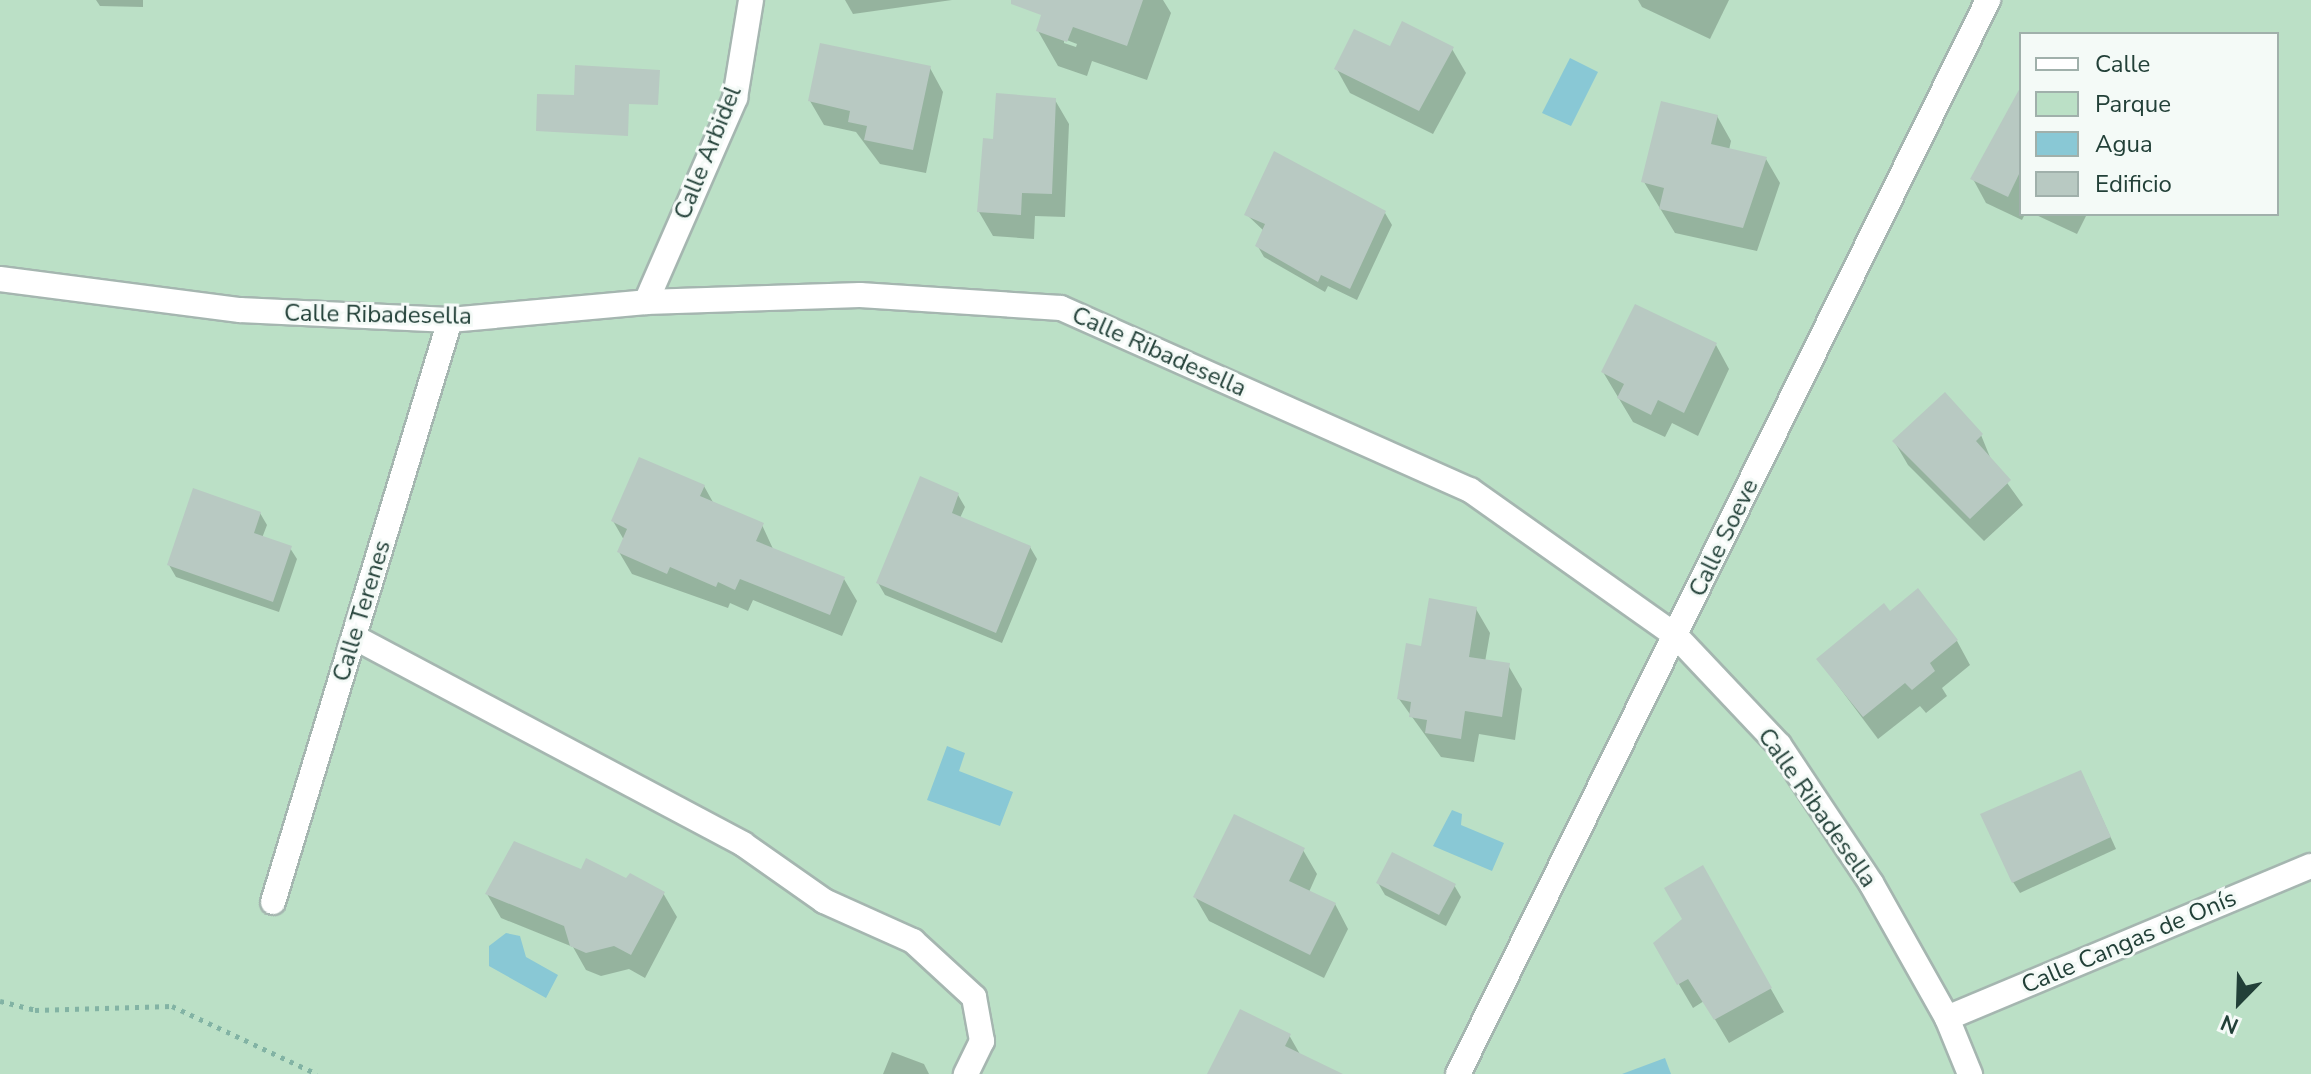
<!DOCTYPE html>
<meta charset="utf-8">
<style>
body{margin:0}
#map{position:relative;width:2311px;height:1074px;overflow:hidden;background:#e3eee9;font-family:"Nunito Sans",sans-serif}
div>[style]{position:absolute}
.green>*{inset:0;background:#bbe0c6}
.water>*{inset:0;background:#89c8d5}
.shadow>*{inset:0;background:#0003}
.building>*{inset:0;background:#b8c9c2}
.path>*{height:5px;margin-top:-2.5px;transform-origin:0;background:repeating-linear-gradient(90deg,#82b3a4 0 4px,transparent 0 10px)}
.roads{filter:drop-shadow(2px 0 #a5b6b0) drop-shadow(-2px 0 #a5b6b0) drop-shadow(0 2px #a5b6b0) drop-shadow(0 -2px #a5b6b0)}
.lane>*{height:24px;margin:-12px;padding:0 12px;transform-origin:12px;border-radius:12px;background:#fff}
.street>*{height:24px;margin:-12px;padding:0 12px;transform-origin:12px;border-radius:12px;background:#fff}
span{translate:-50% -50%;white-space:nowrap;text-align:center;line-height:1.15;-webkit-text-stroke:6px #f4faf7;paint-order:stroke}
.street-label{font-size:24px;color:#224038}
.legend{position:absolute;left:2019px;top:32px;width:260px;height:184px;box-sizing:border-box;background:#f4faf7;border:2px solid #a0b0ab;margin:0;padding:10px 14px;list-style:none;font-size:24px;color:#224038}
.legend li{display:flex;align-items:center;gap:16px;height:40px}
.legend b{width:40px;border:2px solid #a0b0ab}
.north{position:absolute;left:2199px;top:962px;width:80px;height:80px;-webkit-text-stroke:6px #f4faf7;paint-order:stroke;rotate:203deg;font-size:22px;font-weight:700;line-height:32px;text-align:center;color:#224038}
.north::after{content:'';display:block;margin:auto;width:28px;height:36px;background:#224038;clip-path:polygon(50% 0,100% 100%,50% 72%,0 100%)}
</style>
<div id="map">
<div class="green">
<div style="clip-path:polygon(evenodd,0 0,2311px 0,2311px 1074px,0 1074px,0 0,2021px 34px,2277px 34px,2277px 214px,2021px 214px,2021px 34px)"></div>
</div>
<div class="water">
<div style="clip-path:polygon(1570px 58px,1598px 72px,1571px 126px,1542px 113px)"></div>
<div style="clip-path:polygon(947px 746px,965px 753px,959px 771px,1013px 792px,1000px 826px,927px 800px)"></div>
<div style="clip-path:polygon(1452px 810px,1462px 814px,1461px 825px,1504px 843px,1492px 871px,1433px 846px)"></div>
<div style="clip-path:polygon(506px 933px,520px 936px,526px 957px,558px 975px,546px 998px,489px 966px,489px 946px)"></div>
<div style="clip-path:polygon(1665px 1058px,1671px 1074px,1622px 1074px)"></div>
</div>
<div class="shadow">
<div style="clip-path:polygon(96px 0,143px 0,143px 7px,100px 6px)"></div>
<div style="clip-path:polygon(845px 0,952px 0,853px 14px)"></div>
<div style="clip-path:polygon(evenodd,1042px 0,1163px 0,1171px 13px,1147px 80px,1092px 61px,1087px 76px,1058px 66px,1038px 31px,1047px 4px,1042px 0,1064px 39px,1077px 44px,1076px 47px,1064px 43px,1064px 39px)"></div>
<div style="clip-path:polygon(1638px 0,1729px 0,1710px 39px,1642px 7px)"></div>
<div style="clip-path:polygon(1391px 49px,1452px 49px,1466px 73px,1433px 134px,1350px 93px,1336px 68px)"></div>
<div style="clip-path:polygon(930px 68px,943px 92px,926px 173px,880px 164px,856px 132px,824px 125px,810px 101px)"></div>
<div style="clip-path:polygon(2021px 99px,2025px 214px,2022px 220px,1986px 203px,1973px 179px)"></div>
<div style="clip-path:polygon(1055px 100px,1069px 124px,1065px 217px,1035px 216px,1034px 239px,993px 236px,979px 212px,994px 141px)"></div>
<div style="clip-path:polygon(1717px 116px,1731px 141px,1729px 150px,1766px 159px,1780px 183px,1757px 251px,1675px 233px,1644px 182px)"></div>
<div style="clip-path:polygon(1385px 213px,1392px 225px,1357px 300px,1328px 286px,1325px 292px,1264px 257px,1257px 245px,1264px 231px,1246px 214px)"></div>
<div style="clip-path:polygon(2034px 214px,2087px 214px,2077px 234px)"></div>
<div style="clip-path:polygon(1716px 345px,1729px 369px,1698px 436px,1672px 423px,1665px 437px,1633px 422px,1603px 372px)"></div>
<div style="clip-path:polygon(1981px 435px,1992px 462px,2023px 505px,1984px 541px,1908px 465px,1894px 441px)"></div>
<div style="clip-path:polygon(704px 486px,714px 504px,762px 525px,774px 551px,844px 579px,857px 601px,842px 636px,753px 600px,748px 611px,730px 603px,728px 608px,632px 574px,619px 552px,624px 540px,613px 521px)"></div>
<div style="clip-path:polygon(958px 495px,965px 507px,960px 518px,1030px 547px,1037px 559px,1002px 643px,885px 595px,878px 583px)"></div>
<div style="clip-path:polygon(260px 513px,267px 525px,262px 538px,290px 548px,297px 559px,279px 612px,176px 577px,169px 565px)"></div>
<div style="clip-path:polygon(1476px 609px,1490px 633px,1485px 662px,1508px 665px,1522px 689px,1515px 740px,1479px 734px,1474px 762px,1441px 757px,1399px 699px,1422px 648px)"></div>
<div style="clip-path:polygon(1890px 613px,1957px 641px,1970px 665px,1942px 688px,1947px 696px,1926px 713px,1920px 706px,1878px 739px,1818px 659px)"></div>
<div style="clip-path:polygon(2087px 785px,2116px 849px,2020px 893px,2013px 882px)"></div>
<div style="clip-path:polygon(1303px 850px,1317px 874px,1309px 892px,1335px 904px,1348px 929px,1324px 978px,1209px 921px,1195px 897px)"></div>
<div style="clip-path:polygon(1702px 867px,1784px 1012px,1729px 1043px,1704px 1001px,1693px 1008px,1655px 944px,1684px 919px)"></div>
<div style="clip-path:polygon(626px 881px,663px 893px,677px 917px,645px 978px,629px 969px,601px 976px,586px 970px,573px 947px,501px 918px,487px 894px)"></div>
<div style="clip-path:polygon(1378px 883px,1454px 885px,1461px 897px,1446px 926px,1385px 895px)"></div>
<div style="clip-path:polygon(1289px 1035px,1301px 1056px,1336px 1074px,1210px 1074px)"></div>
<div style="clip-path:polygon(892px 1052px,924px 1064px,929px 1074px,883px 1074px)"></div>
</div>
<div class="building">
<div style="clip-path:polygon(1011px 0,1143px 0,1127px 46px,1073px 27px,1067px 42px,1036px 31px,1041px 15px,1011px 4px)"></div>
<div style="clip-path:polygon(1402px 21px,1454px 47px,1419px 111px,1334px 69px,1354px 29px,1390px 46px)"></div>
<div style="clip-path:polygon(820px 43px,931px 66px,913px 150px,864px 140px,867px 126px,848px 122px,850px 111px,808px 101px)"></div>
<div style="clip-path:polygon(575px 65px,660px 70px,658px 105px,629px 104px,628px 136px,536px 131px,537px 94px,574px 95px)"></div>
<div style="clip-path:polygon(2021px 86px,2021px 170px,2008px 197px,1970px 179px)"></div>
<div style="clip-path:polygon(996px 93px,1056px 98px,1052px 194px,1022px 193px,1021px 215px,977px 212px,983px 138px,993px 139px)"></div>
<div style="clip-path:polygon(1661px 101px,1718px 115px,1711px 144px,1767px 157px,1743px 228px,1659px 209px,1664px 188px,1641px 182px)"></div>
<div style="clip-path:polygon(1274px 151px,1386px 211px,1350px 289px,1321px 275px,1318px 282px,1255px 246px,1265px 224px,1244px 215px)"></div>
<div style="clip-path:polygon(1635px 304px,1717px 343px,1684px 413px,1658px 400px,1651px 415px,1617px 398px,1624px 384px,1601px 372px)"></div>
<div style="clip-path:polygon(1945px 392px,1983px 434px,1976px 441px,2011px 480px,1970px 519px,1892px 441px)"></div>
<div style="clip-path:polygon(639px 457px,705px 485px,700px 496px,764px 523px,756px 541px,845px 577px,830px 615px,740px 579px,735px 590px,718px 582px,716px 587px,670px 567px,667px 574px,617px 552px,627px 529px,611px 521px)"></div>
<div style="clip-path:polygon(920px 476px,959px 493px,952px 513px,1031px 546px,996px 633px,876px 583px)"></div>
<div style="clip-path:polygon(193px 488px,261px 512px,254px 533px,292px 546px,273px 602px,167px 565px)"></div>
<div style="clip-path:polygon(1918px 588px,1958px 640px,1930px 663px,1935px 671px,1912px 690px,1905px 683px,1863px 717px,1816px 659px,1884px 603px,1890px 611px)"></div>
<div style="clip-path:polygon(1429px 598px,1477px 607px,1469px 657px,1510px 663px,1502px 717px,1465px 711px,1461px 739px,1425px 733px,1427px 720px,1409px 717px,1411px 702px,1397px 699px,1406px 643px,1421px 646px)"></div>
<div style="clip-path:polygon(2081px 770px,2111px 837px,2012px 883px,1980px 814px)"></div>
<div style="clip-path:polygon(1234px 814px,1305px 848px,1289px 881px,1336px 903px,1310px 955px,1193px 897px)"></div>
<div style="clip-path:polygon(514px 841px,581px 869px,586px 858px,626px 878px,630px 873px,665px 892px,631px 955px,614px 946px,586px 953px,570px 946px,564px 926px,485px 894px)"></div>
<div style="clip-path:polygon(1392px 852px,1456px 884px,1439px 915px,1376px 883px)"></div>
<div style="clip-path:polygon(1703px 865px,1772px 988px,1714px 1020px,1688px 979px,1677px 985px,1653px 943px,1682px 919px,1664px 888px)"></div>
<div style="clip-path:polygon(1240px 1009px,1291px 1034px,1285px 1046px,1343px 1074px,1207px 1074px)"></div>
</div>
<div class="path">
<div style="left:0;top:1001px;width:36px;rotate:14deg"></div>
<div style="left:35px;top:1010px;width:137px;rotate:-1.7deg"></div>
<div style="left:172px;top:1006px;width:160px;rotate:25.1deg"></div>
</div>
<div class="roads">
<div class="lane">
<div style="left:354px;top:637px;width:441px;rotate:28deg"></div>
<div style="left:743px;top:844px;width:99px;rotate:35.1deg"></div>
<div style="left:824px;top:901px;width:98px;rotate:24.2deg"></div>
<div style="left:913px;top:941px;width:83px;rotate:42.6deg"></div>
<div style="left:974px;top:997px;width:45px;rotate:79.7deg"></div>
<div style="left:982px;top:1041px;width:37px;rotate:116deg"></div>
</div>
<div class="street">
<div style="left:0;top:279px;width:242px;rotate:7.4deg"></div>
<div style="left:240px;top:310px;width:210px;rotate:2.7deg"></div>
<div style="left:450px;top:320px;width:197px;rotate:-5.2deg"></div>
<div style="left:646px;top:302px;width:214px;rotate:-1.9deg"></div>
<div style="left:860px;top:295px;width:201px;rotate:3.7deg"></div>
<div style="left:1061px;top:308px;width:448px;rotate:24deg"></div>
<div style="left:1470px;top:490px;width:252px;rotate:35.3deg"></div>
<div style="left:1676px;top:636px;width:150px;rotate:46.6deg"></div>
<div style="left:1779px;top:745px;width:166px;rotate:56.3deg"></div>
<div style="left:1871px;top:883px;width:155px;rotate:60.6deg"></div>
<div style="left:1947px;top:1018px;width:61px;rotate:67.7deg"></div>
<div style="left:646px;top:302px;width:223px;rotate:-66.4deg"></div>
<div style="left:735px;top:98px;width:99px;rotate:-80.7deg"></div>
<div style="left:273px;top:902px;width:608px;rotate:-73.08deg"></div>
<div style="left:1947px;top:1018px;width:394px;rotate:-22.7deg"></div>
<div style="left:1458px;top:1074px;width:1198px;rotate:-63.73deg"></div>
</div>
</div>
<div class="street-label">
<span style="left:708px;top:153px;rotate:-68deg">Calle Arbidel</span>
<span style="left:378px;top:315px;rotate:1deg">Calle Ribadesella</span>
<span style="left:1159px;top:352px;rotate:24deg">Calle Ribadesella</span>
<span style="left:1724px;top:538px;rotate:-64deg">Calle Soeve</span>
<span style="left:362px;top:611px;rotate:-73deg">Calle Terenes</span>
<span style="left:1817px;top:808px;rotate:55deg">Calle Ribadesella</span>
<span style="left:2129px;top:942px;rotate:-23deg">Calle Cangas de Onís</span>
</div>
<ul class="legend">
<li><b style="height:10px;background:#fff"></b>Calle</li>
<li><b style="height:22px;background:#bbe0c6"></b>Parque</li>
<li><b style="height:22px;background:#89c8d5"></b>Agua</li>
<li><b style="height:22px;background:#b8c9c2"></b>Edificio</li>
</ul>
<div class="north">N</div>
</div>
